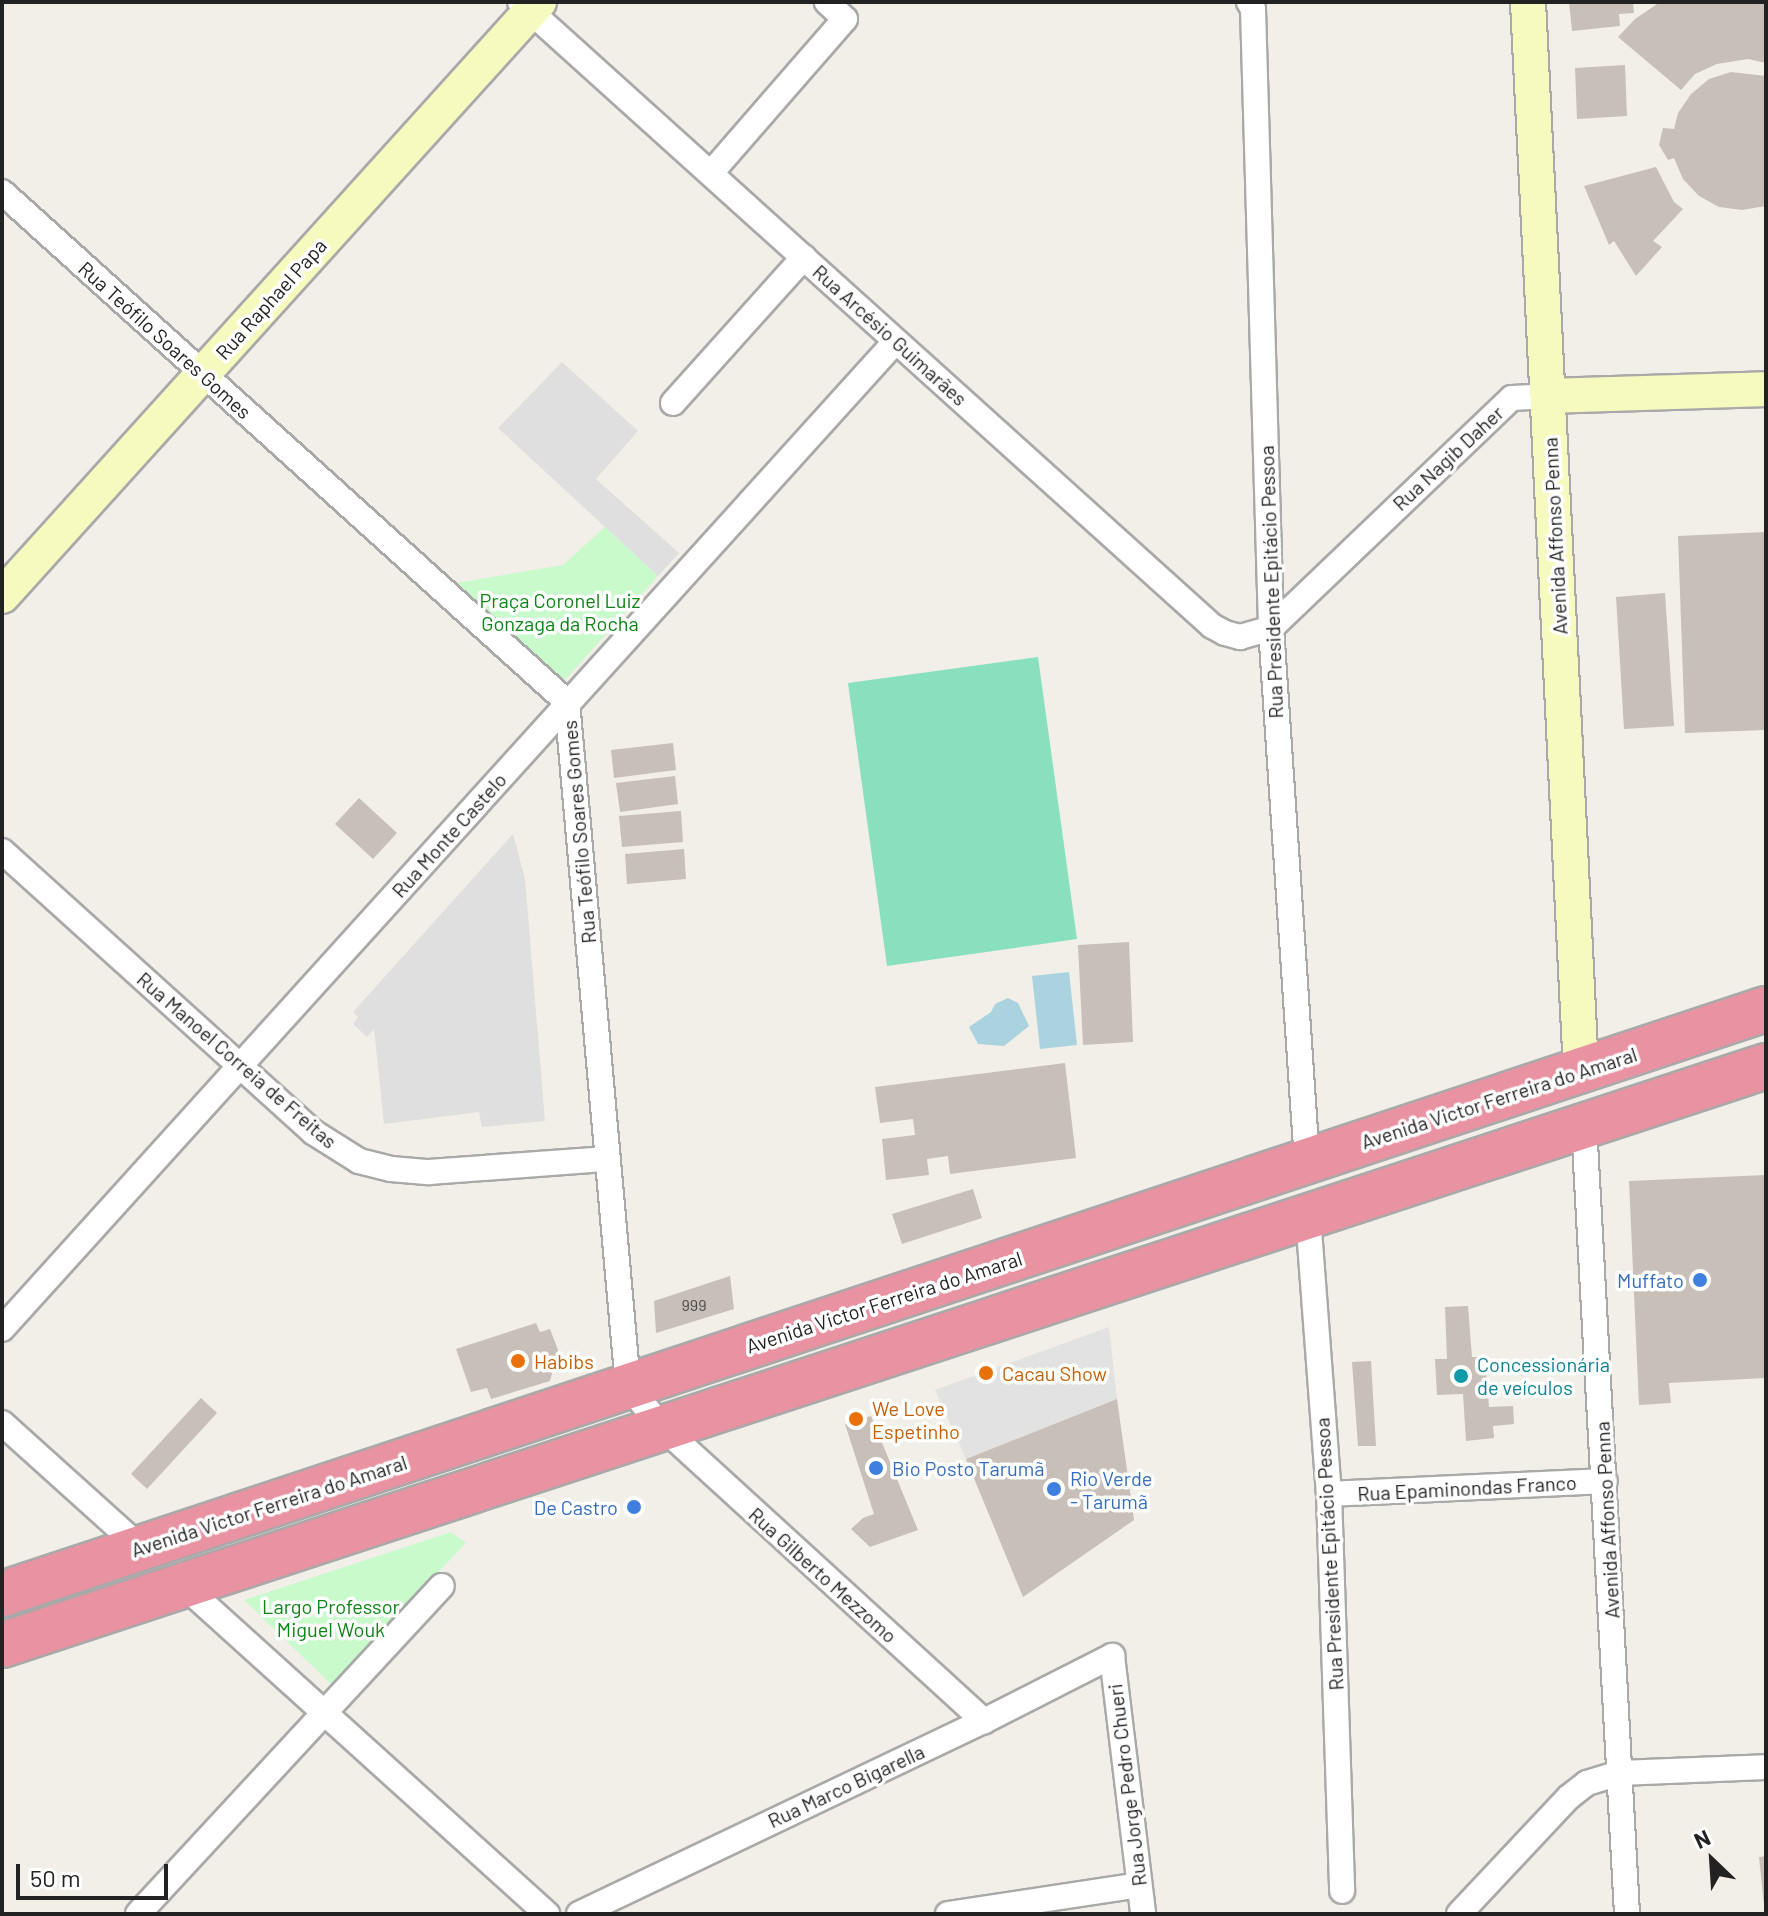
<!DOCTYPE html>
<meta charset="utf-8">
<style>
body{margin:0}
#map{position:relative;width:1768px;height:1916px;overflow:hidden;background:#f2efe9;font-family:Barlow,sans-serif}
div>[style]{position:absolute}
.residential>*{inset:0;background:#e0dfdf}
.park>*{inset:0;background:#c8facc}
.pitch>*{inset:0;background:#88e0be}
.parking>*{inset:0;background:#e2e2e2}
.water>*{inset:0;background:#aad3df}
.building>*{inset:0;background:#c7bfb8}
.roads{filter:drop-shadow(2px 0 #a9a9a9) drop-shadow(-2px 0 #a9a9a9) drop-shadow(0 2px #a9a9a9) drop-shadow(0 -2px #a9a9a9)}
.street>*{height:24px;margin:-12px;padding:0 12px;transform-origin:12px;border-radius:12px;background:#fff}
.secondary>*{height:34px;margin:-17px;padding:0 17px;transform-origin:17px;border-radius:17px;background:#f7fabf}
.highway>*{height:44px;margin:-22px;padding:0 22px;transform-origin:22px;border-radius:22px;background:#e892a2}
.dots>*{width:22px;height:22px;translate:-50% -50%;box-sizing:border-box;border:4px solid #fff;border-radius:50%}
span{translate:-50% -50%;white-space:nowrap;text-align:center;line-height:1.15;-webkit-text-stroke:7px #fff;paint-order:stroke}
.number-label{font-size:16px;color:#4b4948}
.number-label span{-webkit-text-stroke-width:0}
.street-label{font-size:20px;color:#222}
.park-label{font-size:20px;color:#0c8416}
.shop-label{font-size:20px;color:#366cbe}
.right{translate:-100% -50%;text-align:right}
.left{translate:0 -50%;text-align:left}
.food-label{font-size:20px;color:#c56008}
.culture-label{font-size:20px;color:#0d838f}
.frame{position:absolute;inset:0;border:4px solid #222;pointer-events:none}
.north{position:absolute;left:1672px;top:1820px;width:80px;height:80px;-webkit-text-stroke:6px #fff;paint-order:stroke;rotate:335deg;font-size:22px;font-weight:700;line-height:32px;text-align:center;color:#222}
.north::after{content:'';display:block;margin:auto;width:28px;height:36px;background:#222;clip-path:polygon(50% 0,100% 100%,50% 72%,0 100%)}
.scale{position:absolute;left:16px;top:1864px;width:152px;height:36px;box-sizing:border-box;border:4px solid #222;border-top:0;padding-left:10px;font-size:24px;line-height:28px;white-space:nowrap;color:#222;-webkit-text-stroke:6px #fff;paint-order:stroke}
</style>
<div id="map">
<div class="residential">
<div style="clip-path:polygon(562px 362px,638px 431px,596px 479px,679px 553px,658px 576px,498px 428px)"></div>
<div style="clip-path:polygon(513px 834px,525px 879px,545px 1121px,482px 1127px,479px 1112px,384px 1124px,374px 1029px,367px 1037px,353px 1024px,358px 1017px,353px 1012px)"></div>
</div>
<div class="park">
<div style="clip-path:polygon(605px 527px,658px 576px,565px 680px,456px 583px,563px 565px)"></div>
<div style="clip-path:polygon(451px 1532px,466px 1543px,331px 1684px,244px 1600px)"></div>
</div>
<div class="pitch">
<div style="clip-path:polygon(1038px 657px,1077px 939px,887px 966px,848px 683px)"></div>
</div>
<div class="parking">
<div style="clip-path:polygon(1109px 1327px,1117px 1399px,966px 1459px,935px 1390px)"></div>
</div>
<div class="water">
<div style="clip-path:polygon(1069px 972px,1077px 1045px,1040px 1049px,1032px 976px)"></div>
<div style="clip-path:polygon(1008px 998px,1018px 1003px,1029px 1026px,1004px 1046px,978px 1044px,969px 1027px,991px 1012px,995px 1004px)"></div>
</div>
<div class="building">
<div style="clip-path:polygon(1569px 2px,1633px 2px,1634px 13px,1619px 14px,1620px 26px,1572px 31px)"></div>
<div style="clip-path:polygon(1660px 2px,1766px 2px,1766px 63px,1748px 59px,1717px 64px,1695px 74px,1681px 90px,1618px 37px,1635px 19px)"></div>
<div style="clip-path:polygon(1625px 65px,1627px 116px,1577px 119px,1575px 68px)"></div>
<div style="clip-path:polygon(1731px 72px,1766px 76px,1766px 206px,1742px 210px,1719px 207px,1699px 196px,1683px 179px,1674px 158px,1668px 160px,1659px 145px,1663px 128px,1674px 129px,1678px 113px,1691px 94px,1709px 79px)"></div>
<div style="clip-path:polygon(1656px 167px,1674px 202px,1683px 209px,1653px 241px,1662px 247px,1636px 276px,1614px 241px,1609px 245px,1584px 186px)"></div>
<div style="clip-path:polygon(1766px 532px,1766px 730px,1685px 733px,1678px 536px)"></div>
<div style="clip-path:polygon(1665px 593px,1674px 726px,1624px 729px,1616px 597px)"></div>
<div style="clip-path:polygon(673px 743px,676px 770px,614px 778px,611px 750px)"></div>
<div style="clip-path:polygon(675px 776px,678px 804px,620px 812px,616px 783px)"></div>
<div style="clip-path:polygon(359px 798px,397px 833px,373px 859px,335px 824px)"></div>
<div style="clip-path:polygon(681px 811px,683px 842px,622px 847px,619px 816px)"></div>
<div style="clip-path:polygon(684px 849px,686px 879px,627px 884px,625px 854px)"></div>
<div style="clip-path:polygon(1129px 942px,1133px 1042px,1083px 1045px,1078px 945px)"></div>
<div style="clip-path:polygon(1065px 1063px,1076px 1158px,950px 1174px,948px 1156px,927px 1159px,929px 1175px,886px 1180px,882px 1139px,915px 1135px,913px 1119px,880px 1123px,875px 1087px)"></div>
<div style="clip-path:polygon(1766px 1175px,1766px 1378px,1669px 1383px,1671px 1403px,1639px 1405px,1629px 1181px)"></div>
<div style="clip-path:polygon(973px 1189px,982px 1218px,902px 1244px,892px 1214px)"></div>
<div style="clip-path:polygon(730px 1276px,734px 1309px,656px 1333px,654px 1301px)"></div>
<div style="clip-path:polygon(1468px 1306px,1472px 1357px,1485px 1357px,1489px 1407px,1513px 1406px,1514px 1424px,1493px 1426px,1494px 1438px,1466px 1441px,1463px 1394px,1437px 1395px,1435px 1359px,1447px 1359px,1445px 1307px)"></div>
<div style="clip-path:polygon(536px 1323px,540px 1332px,550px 1329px,558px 1350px,550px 1381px,491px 1399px,487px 1388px,471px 1392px,456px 1349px)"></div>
<div style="clip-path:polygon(1371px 1361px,1376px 1446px,1358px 1446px,1352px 1362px)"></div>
<div style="clip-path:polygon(201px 1398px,217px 1413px,147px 1489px,131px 1474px)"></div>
<div style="clip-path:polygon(1117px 1399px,1134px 1520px,1023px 1597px,966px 1459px)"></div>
<div style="clip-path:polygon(871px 1416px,918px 1530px,870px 1547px,851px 1529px,863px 1518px,874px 1514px,845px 1424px)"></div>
<div style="clip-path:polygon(1766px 1856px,1766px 1905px,1764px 1906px,1759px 1857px)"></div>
</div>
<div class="roads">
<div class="street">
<div style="left:520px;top:2px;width:932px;rotate:42.04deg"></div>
<div style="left:1212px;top:626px;width:15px;rotate:28deg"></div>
<div style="left:1225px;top:633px;width:16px;rotate:15deg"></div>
<div style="left:1240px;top:637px;width:32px;rotate:-16deg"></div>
<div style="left:1271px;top:628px;width:333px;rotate:-43.7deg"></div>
<div style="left:1512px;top:398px;width:36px;rotate:-3deg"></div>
<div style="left:1249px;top:2px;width:8px;rotate:60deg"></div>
<div style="left:1253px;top:9px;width:619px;rotate:88.33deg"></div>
<div style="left:1271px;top:628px;width:535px;rotate:86.14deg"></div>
<div style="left:711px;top:173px;width:204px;rotate:-49deg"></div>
<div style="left:845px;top:19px;width:25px;rotate:-137deg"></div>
<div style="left:2px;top:192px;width:761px;rotate:42.07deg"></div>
<div style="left:567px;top:702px;width:687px;rotate:84.9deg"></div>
<div style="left:628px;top:1386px;width:55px;rotate:50.2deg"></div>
<div style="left:663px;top:1428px;width:435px;rotate:42.4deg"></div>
<div style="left:673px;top:403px;width:196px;rotate:-48.1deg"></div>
<div style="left:2px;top:851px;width:419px;rotate:42.1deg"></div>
<div style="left:313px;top:1132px;width:54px;rotate:32.2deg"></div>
<div style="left:359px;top:1161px;width:33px;rotate:14deg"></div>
<div style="left:391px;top:1169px;width:38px;rotate:5deg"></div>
<div style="left:429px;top:1172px;width:179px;rotate:-4.2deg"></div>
<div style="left:1584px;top:1125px;width:790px;rotate:86.88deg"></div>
<div style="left:1308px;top:1216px;width:279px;rotate:85.7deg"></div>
<div style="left:1329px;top:1494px;width:397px;rotate:88.1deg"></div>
<div style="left:2px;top:1329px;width:1332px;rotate:-47.86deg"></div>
<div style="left:2px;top:1423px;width:187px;rotate:42deg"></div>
<div style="left:1329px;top:1494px;width:276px;rotate:-2.7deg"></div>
<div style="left:183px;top:1585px;width:491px;rotate:42.1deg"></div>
<div style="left:138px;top:1914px;width:447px;rotate:-47.2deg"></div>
<div style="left:579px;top:1914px;width:449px;rotate:-25.5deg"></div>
<div style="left:984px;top:1721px;width:144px;rotate:-26.9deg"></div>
<div style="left:1112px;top:1656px;width:260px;rotate:83.1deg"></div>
<div style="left:948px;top:1914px;width:193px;rotate:-8.6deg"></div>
<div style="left:1459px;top:1914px;width:161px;rotate:-46.8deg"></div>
<div style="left:1569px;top:1797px;width:23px;rotate:-38deg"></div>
<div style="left:1587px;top:1783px;width:34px;rotate:-17deg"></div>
<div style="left:1619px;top:1773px;width:147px;rotate:-2.3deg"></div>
</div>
<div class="secondary">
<div style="left:1528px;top:2px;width:1070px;rotate:87.16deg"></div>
<div style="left:1548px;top:396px;width:218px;rotate:-1.8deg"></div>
<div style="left:2px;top:596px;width:801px;rotate:-47.89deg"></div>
</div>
<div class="highway">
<div style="left:2px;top:1594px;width:1858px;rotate:-18.35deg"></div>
<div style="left:2px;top:1645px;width:1857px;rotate:-18.17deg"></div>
</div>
</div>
<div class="dots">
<div style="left:1700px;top:1280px;background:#3f7fe0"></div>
<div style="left:518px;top:1361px;background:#e8710a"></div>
<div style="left:986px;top:1373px;background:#e8710a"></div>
<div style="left:1461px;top:1376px;background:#0f9aa8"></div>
<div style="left:856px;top:1419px;background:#e8710a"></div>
<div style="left:876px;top:1468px;background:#3f7fe0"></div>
<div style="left:1054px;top:1489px;background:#3f7fe0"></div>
<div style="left:634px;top:1507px;background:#3f7fe0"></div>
</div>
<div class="number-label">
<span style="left:694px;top:1305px">999</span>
</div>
<div class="street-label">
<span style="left:271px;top:299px;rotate:-48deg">Rua Raphael Papa</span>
<span style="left:890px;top:335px;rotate:42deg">Rua Arcésio Guimarães</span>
<span style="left:165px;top:340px;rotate:42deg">Rua Teófilo Soares Gomes</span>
<span style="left:1448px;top:458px;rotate:-43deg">Rua Nagib Daher</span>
<span style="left:1555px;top:536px;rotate:-93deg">Avenida Affonso Penna</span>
<span style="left:1271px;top:582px;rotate:-92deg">Rua Presidente Epitácio Pessoa</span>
<span style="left:579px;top:832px;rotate:-95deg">Rua Teófilo Soares Gomes</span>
<span style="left:449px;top:835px;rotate:-48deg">Rua Monte Castelo</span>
<span style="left:237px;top:1060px;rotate:41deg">Rua Manoel Correia de Freitas</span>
<span style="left:1499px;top:1098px;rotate:-18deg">Avenida Victor Ferreira do Amaral</span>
<span style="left:884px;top:1302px;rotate:-18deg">Avenida Victor Ferreira do Amaral</span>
<span style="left:1467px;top:1488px;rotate:-3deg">Rua Epaminondas Franco</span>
<span style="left:269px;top:1506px;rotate:-18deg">Avenida Victor Ferreira do Amaral</span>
<span style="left:1607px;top:1520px;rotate:-93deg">Avenida Affonso Penna</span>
<span style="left:1329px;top:1554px;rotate:-93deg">Rua Presidente Epitácio Pessoa</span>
<span style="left:823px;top:1575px;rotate:42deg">Rua Gilberto Mezzomo</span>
<span style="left:1127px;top:1785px;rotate:-97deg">Rua Jorge Pedro Chueri</span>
<span style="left:846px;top:1786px;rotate:-25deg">Rua Marco Bigarella</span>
</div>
<div class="park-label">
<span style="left:560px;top:612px">Praça Coronel Luiz<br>Gonzaga da Rocha</span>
<span style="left:331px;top:1618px">Largo Professor<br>Miguel Wouk</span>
</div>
<div class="shop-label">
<span class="right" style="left:1684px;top:1280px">Muffato</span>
<span class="left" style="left:892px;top:1468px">Bio Posto Tarumã</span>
<span class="left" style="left:1070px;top:1490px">Rio Verde<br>- Tarumã</span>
<span class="right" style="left:618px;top:1507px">De Castro</span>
</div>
<div class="food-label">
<span class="left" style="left:534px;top:1361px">Habibs</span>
<span class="left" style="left:1002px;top:1373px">Cacau Show</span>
<span class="left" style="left:872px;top:1420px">We Love<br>Espetinho</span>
</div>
<div class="culture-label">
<span class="left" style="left:1477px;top:1376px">Concessionária<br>de veículos</span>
</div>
<div class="frame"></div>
<div class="north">N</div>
<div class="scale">50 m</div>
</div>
